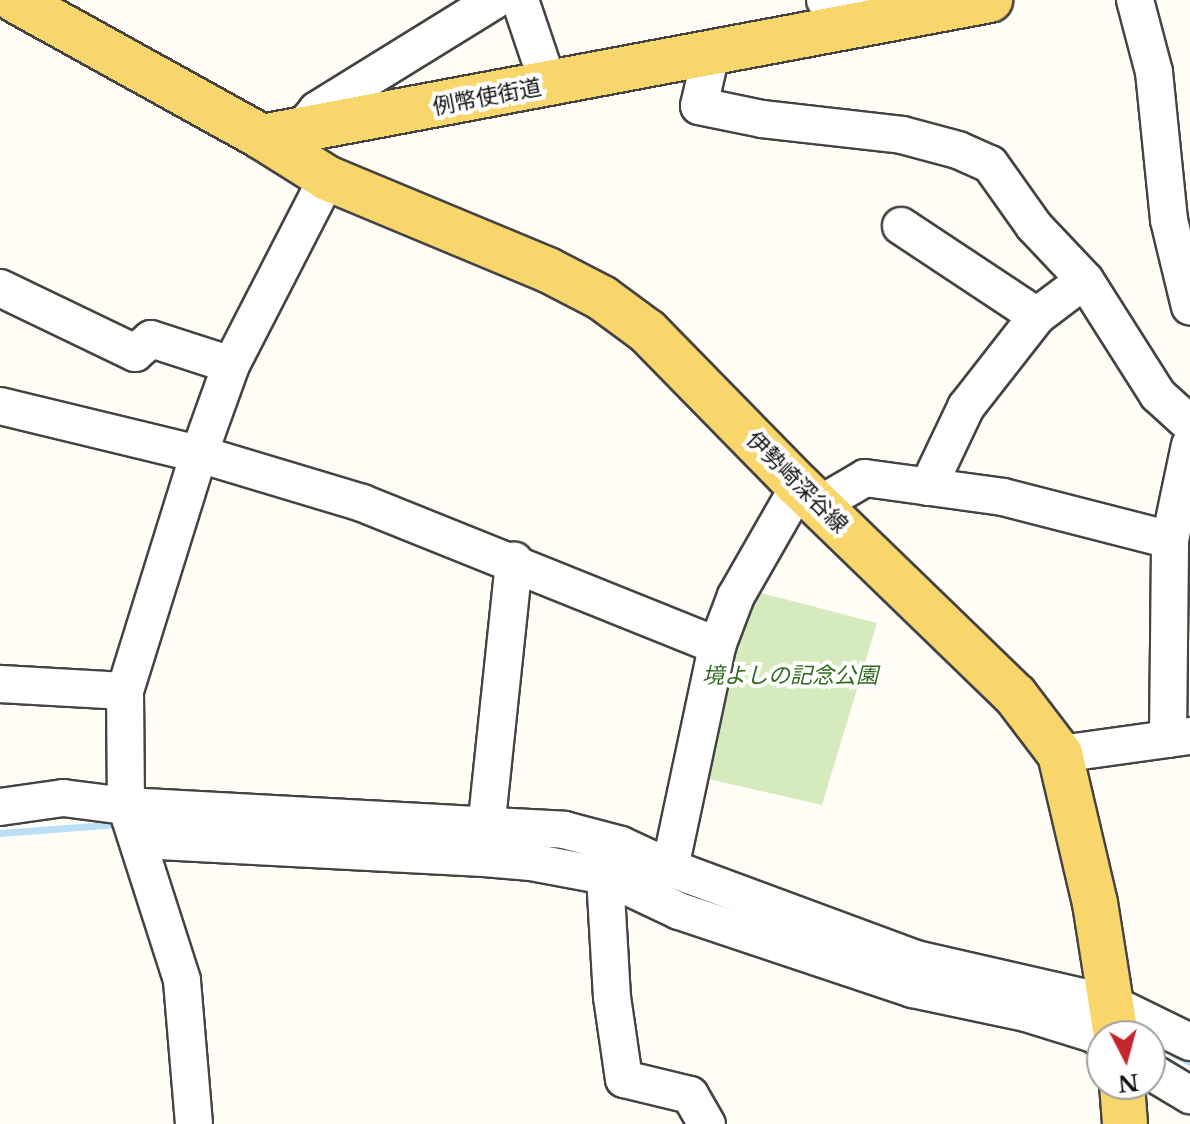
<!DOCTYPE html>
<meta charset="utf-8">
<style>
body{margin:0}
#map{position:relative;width:1190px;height:1124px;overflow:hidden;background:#fffdf5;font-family:"Libre Baskerville","Noto Sans JP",serif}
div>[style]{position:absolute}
.green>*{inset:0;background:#d5ebbd}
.stream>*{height:7px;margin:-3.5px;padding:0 3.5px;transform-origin:3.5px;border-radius:3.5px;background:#b9e0f7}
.roads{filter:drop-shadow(2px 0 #444) drop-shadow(-2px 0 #444) drop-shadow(0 2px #444) drop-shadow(0 -2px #444)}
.minor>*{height:36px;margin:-18px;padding:0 18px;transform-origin:18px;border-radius:18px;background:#fff}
.major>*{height:44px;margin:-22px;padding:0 22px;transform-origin:22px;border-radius:22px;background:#f9d66b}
span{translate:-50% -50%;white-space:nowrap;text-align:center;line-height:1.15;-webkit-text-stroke:8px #fff;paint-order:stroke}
.street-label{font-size:22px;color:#111}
.park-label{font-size:22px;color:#2f6b1f;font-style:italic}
.north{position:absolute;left:1086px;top:1020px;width:80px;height:80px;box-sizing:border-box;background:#fff;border:2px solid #a0a0a0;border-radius:50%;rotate:174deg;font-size:22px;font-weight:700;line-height:32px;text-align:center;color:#111}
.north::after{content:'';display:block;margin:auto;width:28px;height:36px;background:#c4262e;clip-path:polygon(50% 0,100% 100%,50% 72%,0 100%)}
</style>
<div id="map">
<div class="green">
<div style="clip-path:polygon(749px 590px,877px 623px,822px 805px,700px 777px)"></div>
</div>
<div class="stream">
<div style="left:0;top:833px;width:119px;rotate:-4.3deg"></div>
<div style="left:1174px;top:1054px;width:18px;rotate:27deg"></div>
</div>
<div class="roads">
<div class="minor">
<div style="left:520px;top:0;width:91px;rotate:71.4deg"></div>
<div style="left:825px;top:0;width:55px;rotate:2.1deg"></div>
<div style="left:1135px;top:0;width:74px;rotate:75.2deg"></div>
<div style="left:1154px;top:72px;width:149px;rotate:84.2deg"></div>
<div style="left:1169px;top:220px;width:89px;rotate:76.4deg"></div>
<div style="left:711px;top:54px;width:53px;rotate:103deg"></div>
<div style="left:699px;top:106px;width:64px;rotate:11.7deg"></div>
<div style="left:762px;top:119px;width:141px;rotate:6.5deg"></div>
<div style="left:902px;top:135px;width:58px;rotate:15deg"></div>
<div style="left:958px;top:150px;width:35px;rotate:24deg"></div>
<div style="left:990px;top:164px;width:76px;rotate:54.6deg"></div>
<div style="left:1034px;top:226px;width:74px;rotate:46.6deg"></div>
<div style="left:1085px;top:280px;width:136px;rotate:57.6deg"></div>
<div style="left:1158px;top:395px;width:43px;rotate:42.2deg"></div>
<div style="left:298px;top:133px;width:30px;rotate:-50deg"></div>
<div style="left:317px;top:110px;width:209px;rotate:-31.7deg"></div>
<div style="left:901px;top:226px;width:163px;rotate:33.5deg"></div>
<div style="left:0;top:288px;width:150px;rotate:25.7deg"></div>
<div style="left:135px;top:353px;width:21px;rotate:-41deg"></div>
<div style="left:151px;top:339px;width:84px;rotate:18deg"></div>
<div style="left:0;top:406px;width:205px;rotate:13.6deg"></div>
<div style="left:199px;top:454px;width:170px;rotate:16.7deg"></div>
<div style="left:362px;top:503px;width:383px;rotate:21.9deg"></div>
<div style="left:928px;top:487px;width:89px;rotate:-64.6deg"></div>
<div style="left:966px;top:407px;width:115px;rotate:-52deg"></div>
<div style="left:1037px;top:316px;width:60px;rotate:-36.9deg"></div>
<div style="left:819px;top:505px;width:53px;rotate:-30.4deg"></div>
<div style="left:865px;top:478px;width:139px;rotate:7.8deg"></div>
<div style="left:1003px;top:497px;width:172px;rotate:14.4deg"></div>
<div style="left:0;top:684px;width:125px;rotate:3.2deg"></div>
<div style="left:1168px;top:739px;width:199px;rotate:-89.4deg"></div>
<div style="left:1170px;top:540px;width:97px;rotate:-78.1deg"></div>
<div style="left:1060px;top:754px;width:131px;rotate:-7.9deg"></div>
<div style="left:0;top:807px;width:64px;rotate:-8.1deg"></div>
<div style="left:63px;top:798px;width:64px;rotate:7.2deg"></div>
<div style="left:126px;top:806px;width:439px;rotate:3.1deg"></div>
<div style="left:564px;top:830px;width:59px;rotate:14.7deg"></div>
<div style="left:621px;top:845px;width:54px;rotate:25.1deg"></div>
<div style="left:670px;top:868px;width:262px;rotate:20.3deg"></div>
<div style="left:916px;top:959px;width:201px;rotate:12.9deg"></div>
<div style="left:1112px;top:1004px;width:87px;rotate:26deg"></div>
<div style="left:140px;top:840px;width:344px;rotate:3deg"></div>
<div style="left:484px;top:858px;width:47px;rotate:4.9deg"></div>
<div style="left:531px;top:862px;width:75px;rotate:10.7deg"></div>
<div style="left:605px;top:876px;width:82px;rotate:25.3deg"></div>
<div style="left:679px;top:911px;width:246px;rotate:18.5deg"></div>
<div style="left:912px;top:989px;width:116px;rotate:11.9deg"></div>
<div style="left:1026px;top:1013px;width:71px;rotate:17.2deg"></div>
<div style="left:1094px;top:1034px;width:10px;rotate:37deg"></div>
<div style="left:484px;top:848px;width:289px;rotate:-84deg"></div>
<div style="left:670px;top:868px;width:227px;rotate:-78deg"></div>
<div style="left:717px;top:646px;width:53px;rotate:-69.2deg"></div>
<div style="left:736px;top:596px;width:127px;rotate:-60.2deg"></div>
<div style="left:605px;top:876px;width:121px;rotate:86.7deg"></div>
<div style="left:612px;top:997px;width:83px;rotate:81.7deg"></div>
<div style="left:624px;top:1079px;width:68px;rotate:13.6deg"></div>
<div style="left:690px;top:1095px;width:34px;rotate:60deg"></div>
<div style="left:1150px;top:1071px;width:47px;rotate:31deg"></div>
<div style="left:194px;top:1124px;width:144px;rotate:-94.8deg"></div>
<div style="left:182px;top:980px;width:183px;rotate:-107.8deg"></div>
<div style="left:126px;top:806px;width:115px;rotate:-90.5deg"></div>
<div style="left:125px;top:691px;width:248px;rotate:-72.7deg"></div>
<div style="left:199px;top:454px;width:95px;rotate:-70.2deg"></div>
<div style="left:231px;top:365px;width:210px;rotate:-62.8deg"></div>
</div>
<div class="major">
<div style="left:15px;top:0;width:282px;rotate:29deg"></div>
<div style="left:262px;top:137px;width:77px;rotate:32.2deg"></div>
<div style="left:327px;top:178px;width:239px;rotate:22.6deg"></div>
<div style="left:548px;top:270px;width:61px;rotate:27.4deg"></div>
<div style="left:602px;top:298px;width:56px;rotate:36.3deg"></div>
<div style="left:647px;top:331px;width:217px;rotate:45.6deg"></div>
<div style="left:799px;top:486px;width:301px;rotate:44.1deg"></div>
<div style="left:1015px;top:695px;width:74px;rotate:52.7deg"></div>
<div style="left:1060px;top:754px;width:153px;rotate:76.8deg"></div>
<div style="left:1095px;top:903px;width:135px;rotate:81deg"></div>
<div style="left:262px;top:137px;width:741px;rotate:-10.66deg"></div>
<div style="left:1122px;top:1084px;width:40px;rotate:85.7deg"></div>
</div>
</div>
<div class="street-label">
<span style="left:487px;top:97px;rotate:-11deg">例幣使街道</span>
<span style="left:797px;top:482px;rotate:45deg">伊勢崎深谷線</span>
</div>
<div class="park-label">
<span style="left:790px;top:676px">境よしの記念公園</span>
</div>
<div class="north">N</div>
</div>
